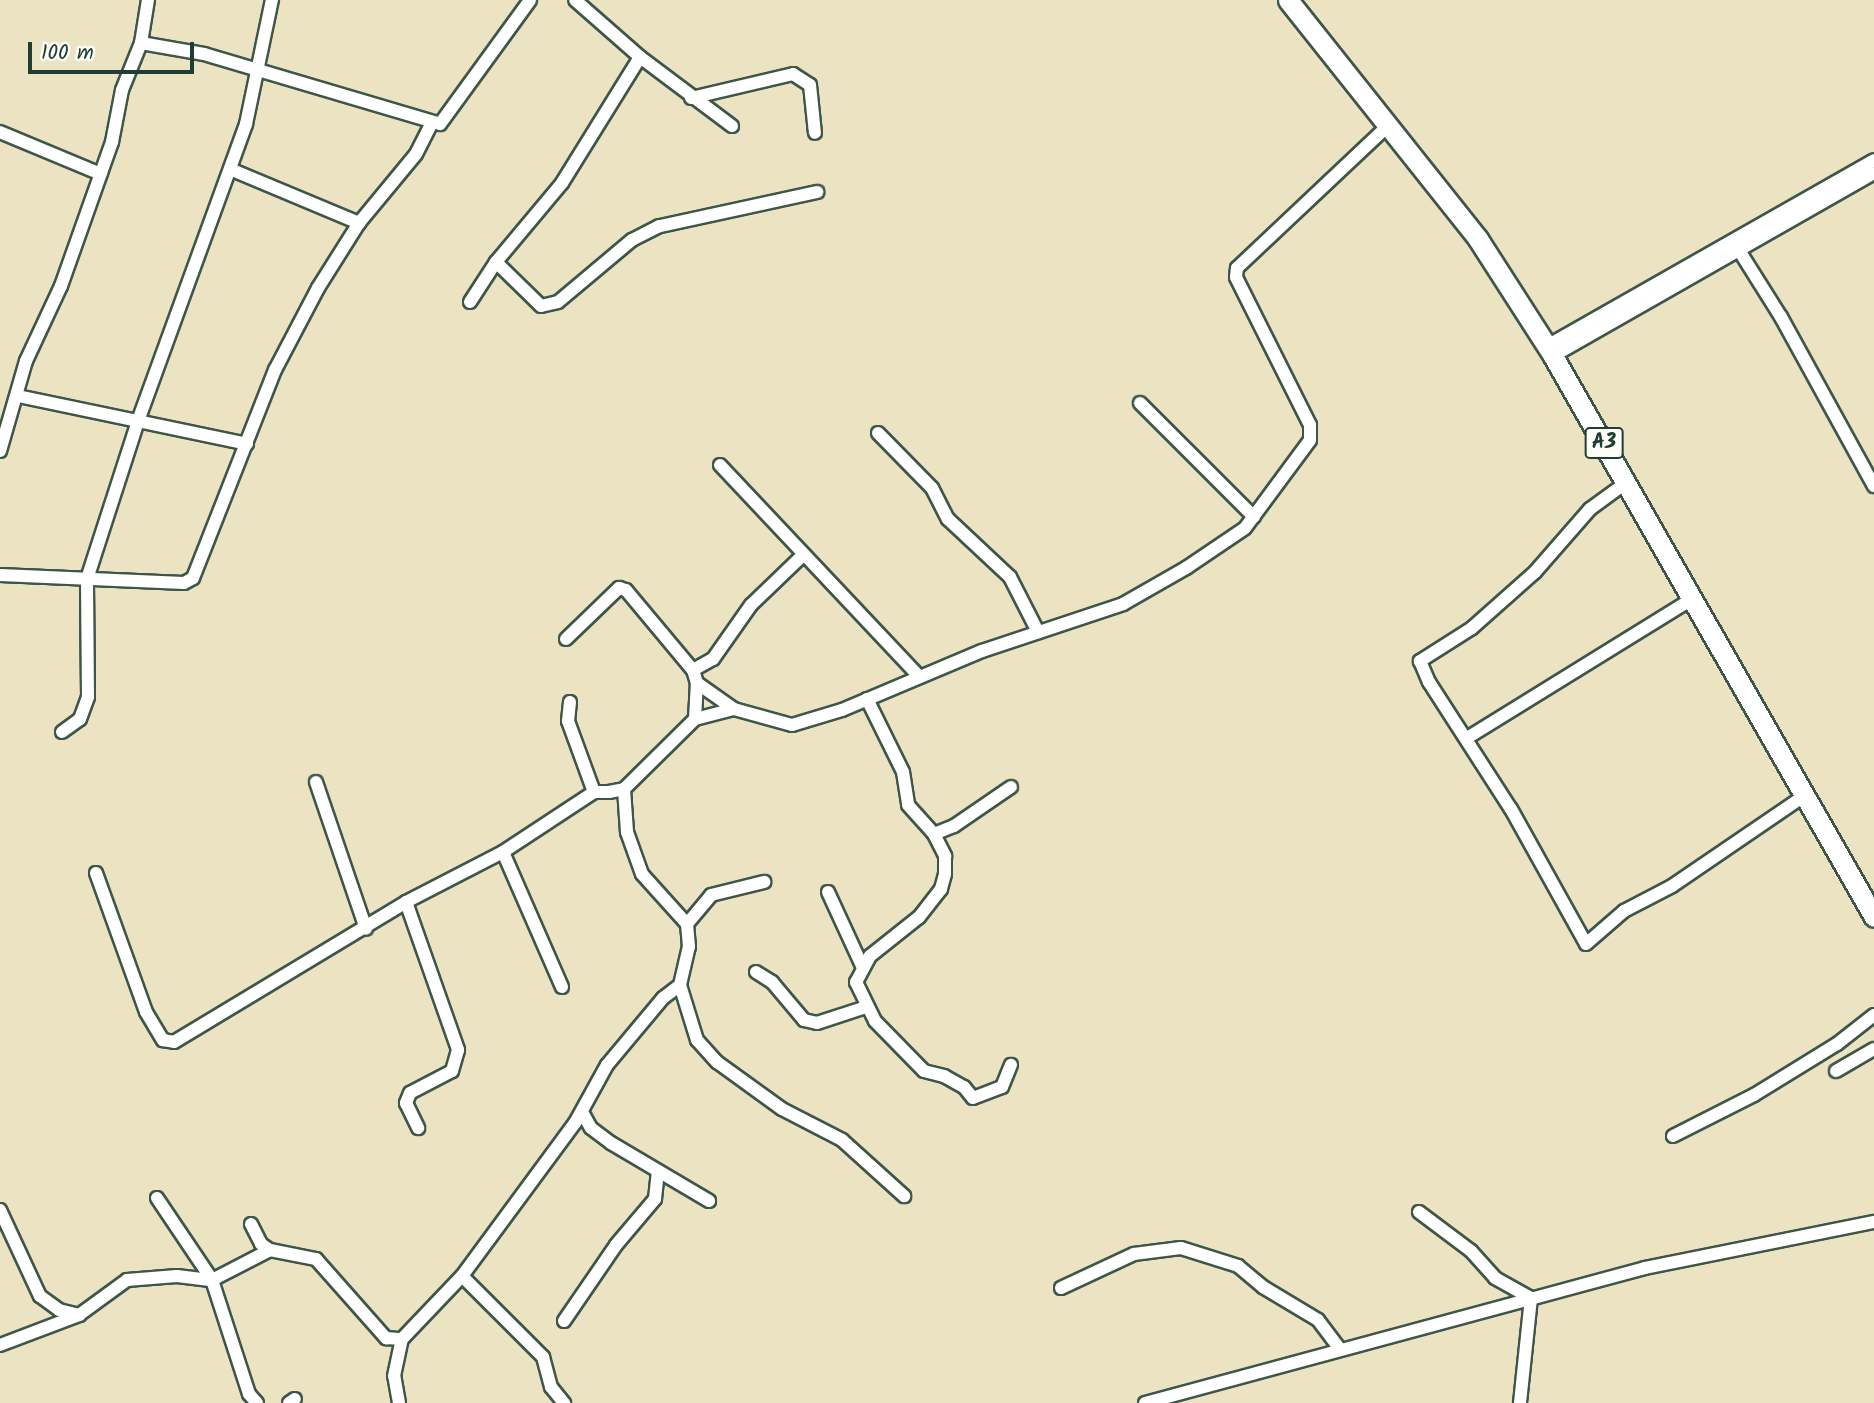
<!DOCTYPE html>
<html>
<head>
<meta charset="utf-8">
<style>
	body { margin:0 }
	#map { position:relative; width:1874px; height:1403px; overflow:hidden; background:#ece3c3; font-family:Kalam,sans-serif }
	div>[style] { position:absolute }
	.roads { filter:drop-shadow(2px 0 #3e5649) drop-shadow(-2px 0 #3e5649) drop-shadow(0 2px #3e5649) drop-shadow(0 -2px #3e5649) }
	.minor>* { height:12px; margin:-6px; padding:0 6px; transform-origin:6px; border-radius:6px; background:#fff }
	.trunk>* { height:19px; margin:-9.5px; padding:0 9.5px; transform-origin:9.5px; border-radius:9.5px; background:#fff }
	span { translate:-50% -50%; white-space:nowrap; text-align:center; line-height:1.15; -webkit-text-stroke:5px #fdfcf7; paint-order:stroke }
	.shield-label span { padding:2px 5px; background:#fdfcf7; border:2px solid; border-radius:5px; -webkit-text-stroke-width:0 }
	.shield-label { font-size:21px; color:#1f3d34; font-weight:700 }
	.scale { position:absolute; left:28px; top:42px; width:166px; height:32px; box-sizing:border-box; border:4px solid #1f3d34; border-top:0; padding-left:9px; font-size:21px; line-height:24px; white-space:nowrap; color:#1f3d34; -webkit-text-stroke:5px #fdfcf7; paint-order:stroke }
</style>
</head>
<body>
<div id="map">
	<div class="roads">
		<div class="minor">
			<i style="left:141px;top:43px;width:64px;rotate:9.9deg"></i>
			<i style="left:204px;top:54px;width:246px;rotate:16.5deg"></i>
			<i style="left:440px;top:124px;width:153px;rotate:-54deg"></i>
			<i style="left:640px;top:57px;width:115px;rotate:36.9deg"></i>
			<i style="left:691px;top:98px;width:105px;rotate:-13.2deg"></i>
			<i style="left:793px;top:74px;width:20px;rotate:33deg"></i>
			<i style="left:810px;top:85px;width:48px;rotate:84.1deg"></i>
			<i style="left:0;top:132px;width:109px;rotate:22.6deg"></i>
			<i style="left:230px;top:169px;width:140px;rotate:22.7deg"></i>
			<i style="left:1735px;top:244px;width:86px;rotate:57.8deg"></i>
			<i style="left:1781px;top:317px;width:193px;rotate:61.2deg"></i>
			<i style="left:496px;top:262px;width:63px;rotate:44.4deg"></i>
			<i style="left:541px;top:306px;width:17px;rotate:-13deg"></i>
			<i style="left:558px;top:302px;width:97px;rotate:-40deg"></i>
			<i style="left:632px;top:240px;width:31px;rotate:-27deg"></i>
			<i style="left:660px;top:226px;width:161px;rotate:-12.2deg"></i>
			<i style="left:470px;top:302px;width:48px;rotate:-57deg"></i>
			<i style="left:496px;top:262px;width:103px;rotate:-50.1deg"></i>
			<i style="left:562px;top:183px;width:148px;rotate:-58.2deg"></i>
			<i style="left:640px;top:57px;width:86px;rotate:-138.8deg"></i>
			<i style="left:1547px;top:346px;width:376px;rotate:-29.6deg"></i>
			<i style="left:1553px;top:356px;width:369px;rotate:-29.7deg"></i>
			<i style="left:18px;top:396px;width:234px;rotate:11.8deg"></i>
			<i style="left:1140px;top:403px;width:161px;rotate:45deg"></i>
			<i style="left:878px;top:433px;width:77px;rotate:45.5deg"></i>
			<i style="left:932px;top:488px;width:35px;rotate:63deg"></i>
			<i style="left:948px;top:519px;width:85px;rotate:43.1deg"></i>
			<i style="left:1010px;top:577px;width:62px;rotate:63deg"></i>
			<i style="left:0;top:451px;width:94px;rotate:-73.9deg"></i>
			<i style="left:26px;top:361px;width:83px;rotate:-65deg"></i>
			<i style="left:61px;top:286px;width:153px;rotate:-70.5deg"></i>
			<i style="left:112px;top:142px;width:53px;rotate:-79.1deg"></i>
			<i style="left:122px;top:90px;width:51px;rotate:-68deg"></i>
			<i style="left:141px;top:43px;width:44px;rotate:-80.8deg"></i>
			<i style="left:720px;top:465px;width:291px;rotate:46.7deg"></i>
			<i style="left:1627px;top:482px;width:46px;rotate:143.9deg"></i>
			<i style="left:1590px;top:509px;width:84px;rotate:131.1deg"></i>
			<i style="left:1535px;top:572px;width:84px;rotate:138.4deg"></i>
			<i style="left:1472px;top:628px;width:62px;rotate:147.6deg"></i>
			<i style="left:1420px;top:661px;width:23px;rotate:67deg"></i>
			<i style="left:1429px;top:682px;width:151px;rotate:57.2deg"></i>
			<i style="left:1511px;top:809px;width:154px;rotate:60.9deg"></i>
			<i style="left:1586px;top:944px;width:50px;rotate:-41deg"></i>
			<i style="left:1624px;top:911px;width:54px;rotate:-27.5deg"></i>
			<i style="left:1672px;top:886px;width:163px;rotate:-34.3deg"></i>
			<i style="left:0;top:575px;width:184px;rotate:2.5deg"></i>
			<i style="left:184px;top:583px;width:10px;rotate:-29deg"></i>
			<i style="left:193px;top:578px;width:224px;rotate:-68.5deg"></i>
			<i style="left:275px;top:370px;width:93px;rotate:-62.3deg"></i>
			<i style="left:318px;top:288px;width:77px;rotate:-57.8deg"></i>
			<i style="left:359px;top:223px;width:89px;rotate:-50.4deg"></i>
			<i style="left:416px;top:154px;width:35px;rotate:-63deg"></i>
			<i style="left:566px;top:639px;width:74px;rotate:-43.9deg"></i>
			<i style="left:619px;top:588px;width:7px;rotate:16deg"></i>
			<i style="left:626px;top:590px;width:104px;rotate:50.1deg"></i>
			<i style="left:693px;top:670px;width:14px;rotate:73deg"></i>
			<i style="left:697px;top:683px;width:45px;rotate:35.1deg"></i>
			<i style="left:734px;top:709px;width:60px;rotate:15.4deg"></i>
			<i style="left:792px;top:725px;width:52px;rotate:-16.7deg"></i>
			<i style="left:842px;top:710px;width:152px;rotate:-22.9deg"></i>
			<i style="left:982px;top:651px;width:149px;rotate:-18.4deg"></i>
			<i style="left:1123px;top:604px;width:73px;rotate:-29.7deg"></i>
			<i style="left:1186px;top:568px;width:71px;rotate:-34.1deg"></i>
			<i style="left:1245px;top:528px;width:109px;rotate:-53.5deg"></i>
			<i style="left:1310px;top:440px;width:15px;rotate:-90deg"></i>
			<i style="left:1310px;top:425px;width:165px;rotate:-116.6deg"></i>
			<i style="left:1236px;top:277px;width:9px;rotate:-84deg"></i>
			<i style="left:1237px;top:268px;width:209px;rotate:-43.3deg"></i>
			<i style="left:693px;top:670px;width:23px;rotate:-29deg"></i>
			<i style="left:713px;top:659px;width:66px;rotate:-54.9deg"></i>
			<i style="left:751px;top:605px;width:72px;rotate:-43.9deg"></i>
			<i style="left:867px;top:699px;width:81px;rotate:63.7deg"></i>
			<i style="left:903px;top:772px;width:33px;rotate:81deg"></i>
			<i style="left:908px;top:805px;width:39px;rotate:48deg"></i>
			<i style="left:934px;top:834px;width:25px;rotate:63deg"></i>
			<i style="left:945px;top:856px;width:18px;rotate:90deg"></i>
			<i style="left:945px;top:874px;width:16px;rotate:105deg"></i>
			<i style="left:941px;top:889px;width:36px;rotate:128deg"></i>
			<i style="left:919px;top:917px;width:63px;rotate:141.5deg"></i>
			<i style="left:870px;top:956px;width:30px;rotate:118deg"></i>
			<i style="left:856px;top:982px;width:43px;rotate:64deg"></i>
			<i style="left:875px;top:1021px;width:70px;rotate:45.6deg"></i>
			<i style="left:924px;top:1071px;width:21px;rotate:14deg"></i>
			<i style="left:944px;top:1076px;width:23px;rotate:29deg"></i>
			<i style="left:964px;top:1087px;width:14px;rotate:51deg"></i>
			<i style="left:973px;top:1098px;width:31px;rotate:-21deg"></i>
			<i style="left:1002px;top:1087px;width:24px;rotate:-68deg"></i>
			<i style="left:570px;top:702px;width:19px;rotate:96deg"></i>
			<i style="left:568px;top:721px;width:76px;rotate:69.9deg"></i>
			<i style="left:594px;top:792px;width:15px"></i>
			<i style="left:609px;top:792px;width:15px;rotate:-11deg"></i>
			<i style="left:624px;top:789px;width:100px;rotate:-44.6deg"></i>
			<i style="left:695px;top:719px;width:36px;rotate:-87deg"></i>
			<i style="left:695px;top:719px;width:40px;rotate:-14.4deg"></i>
			<i style="left:62px;top:732px;width:22px;rotate:-36deg"></i>
			<i style="left:80px;top:719px;width:23px;rotate:-70deg"></i>
			<i style="left:88px;top:697px;width:118px;rotate:-90.5deg"></i>
			<i style="left:87px;top:579px;width:166px;rotate:-72.1deg"></i>
			<i style="left:138px;top:421px;width:316px;rotate:-70deg"></i>
			<i style="left:246px;top:124px;width:127px;rotate:-78.2deg"></i>
			<i style="left:1467px;top:738px;width:267px;rotate:-31.7deg"></i>
			<i style="left:316px;top:782px;width:155px;rotate:71.2deg"></i>
			<i style="left:934px;top:834px;width:22px;rotate:-22deg"></i>
			<i style="left:954px;top:826px;width:69px;rotate:-34.4deg"></i>
			<i style="left:96px;top:873px;width:148px;rotate:70.2deg"></i>
			<i style="left:146px;top:1012px;width:33px;rotate:59deg"></i>
			<i style="left:163px;top:1040px;width:11px;rotate:10deg"></i>
			<i style="left:174px;top:1042px;width:271px;rotate:-31.1deg"></i>
			<i style="left:406px;top:902px;width:109px;rotate:-27.3deg"></i>
			<i style="left:828px;top:892px;width:81px;rotate:65.3deg"></i>
			<i style="left:406px;top:902px;width:157px;rotate:70.6deg"></i>
			<i style="left:458px;top:1050px;width:22px;rotate:106deg"></i>
			<i style="left:452px;top:1071px;width:47px;rotate:152.4deg"></i>
			<i style="left:410px;top:1093px;width:11px;rotate:112deg"></i>
			<i style="left:406px;top:1103px;width:28px;rotate:64deg"></i>
			<i style="left:687px;top:924px;width:38px;rotate:-50deg"></i>
			<i style="left:711px;top:895px;width:55px;rotate:-13.8deg"></i>
			<i style="left:756px;top:972px;width:19px;rotate:32deg"></i>
			<i style="left:772px;top:982px;width:50px;rotate:49.9deg"></i>
			<i style="left:804px;top:1020px;width:13px;rotate:13deg"></i>
			<i style="left:817px;top:1023px;width:52px;rotate:-18.1deg"></i>
			<i style="left:680px;top:985px;width:58px;rotate:72.8deg"></i>
			<i style="left:697px;top:1040px;width:30px;rotate:48deg"></i>
			<i style="left:717px;top:1062px;width:80px;rotate:35.9deg"></i>
			<i style="left:782px;top:1109px;width:68px;rotate:27.3deg"></i>
			<i style="left:842px;top:1140px;width:84px;rotate:42.1deg"></i>
			<i style="left:562px;top:987px;width:147px;rotate:-113.6deg"></i>
			<i style="left:503px;top:852px;width:109px;rotate:-33.4deg"></i>
			<i style="left:1836px;top:1071px;width:44px;rotate:-30.1deg"></i>
			<i style="left:582px;top:1112px;width:18px;rotate:61deg"></i>
			<i style="left:591px;top:1128px;width:25px;rotate:37deg"></i>
			<i style="left:611px;top:1143px;width:114px;rotate:30.6deg"></i>
			<i style="left:1673px;top:1136px;width:91px;rotate:-26.8deg"></i>
			<i style="left:1754px;top:1095px;width:97px;rotate:-31.6deg"></i>
			<i style="left:1837px;top:1044px;width:47px;rotate:-38.1deg"></i>
			<i style="left:157px;top:1198px;width:99px;rotate:56.1deg"></i>
			<i style="left:212px;top:1280px;width:120px;rotate:72deg"></i>
			<i style="left:249px;top:1394px;width:12px;rotate:48deg"></i>
			<i style="left:0;top:1210px;width:95px;rotate:65.1deg"></i>
			<i style="left:40px;top:1296px;width:24px;rotate:36deg"></i>
			<i style="left:59px;top:1310px;width:21px;rotate:14deg"></i>
			<i style="left:1419px;top:1212px;width:65px;rotate:36.9deg"></i>
			<i style="left:1471px;top:1251px;width:36px;rotate:48deg"></i>
			<i style="left:1495px;top:1278px;width:41px;rotate:29.1deg"></i>
			<i style="left:1531px;top:1298px;width:106px;rotate:96deg"></i>
			<i style="left:251px;top:1224px;width:22px;rotate:63deg"></i>
			<i style="left:261px;top:1244px;width:11px;rotate:34deg"></i>
			<i style="left:462px;top:1276px;width:115px;rotate:45deg"></i>
			<i style="left:543px;top:1357px;width:31px;rotate:75deg"></i>
			<i style="left:551px;top:1387px;width:21px;rotate:51deg"></i>
			<i style="left:1061px;top:1288px;width:81px;rotate:-25deg"></i>
			<i style="left:1134px;top:1254px;width:47px;rotate:-7.3deg"></i>
			<i style="left:1181px;top:1248px;width:60px;rotate:17.5deg"></i>
			<i style="left:1238px;top:1266px;width:33px;rotate:40deg"></i>
			<i style="left:1263px;top:1287px;width:64px;rotate:31deg"></i>
			<i style="left:1318px;top:1320px;width:36px;rotate:53deg"></i>
			<i style="left:564px;top:1321px;width:92px;rotate:-55.6deg"></i>
			<i style="left:616px;top:1245px;width:60px;rotate:-49.7deg"></i>
			<i style="left:655px;top:1199px;width:27px;rotate:-84deg"></i>
			<i style="left:0;top:1345px;width:85px;rotate:-20.8deg"></i>
			<i style="left:79px;top:1315px;width:59px;rotate:-36.1deg"></i>
			<i style="left:127px;top:1280px;width:50px;rotate:-4.6deg"></i>
			<i style="left:177px;top:1276px;width:35px;rotate:7deg"></i>
			<i style="left:212px;top:1280px;width:65px;rotate:-27.3deg"></i>
			<i style="left:270px;top:1250px;width:47px;rotate:11.1deg"></i>
			<i style="left:316px;top:1259px;width:106px;rotate:48.5deg"></i>
			<i style="left:386px;top:1338px;width:16px;rotate:4deg"></i>
			<i style="left:402px;top:1339px;width:87px;rotate:-46.4deg"></i>
			<i style="left:462px;top:1276px;width:190px;rotate:-53.6deg"></i>
			<i style="left:575px;top:1123px;width:66px;rotate:-61.1deg"></i>
			<i style="left:607px;top:1065px;width:87px;rotate:-50.1deg"></i>
			<i style="left:663px;top:998px;width:21px;rotate:-37deg"></i>
			<i style="left:680px;top:985px;width:39px;rotate:-77deg"></i>
			<i style="left:689px;top:947px;width:23px;rotate:-95deg"></i>
			<i style="left:687px;top:924px;width:67px;rotate:-132deg"></i>
			<i style="left:642px;top:874px;width:45px;rotate:-109.7deg"></i>
			<i style="left:627px;top:832px;width:43px;rotate:-94deg"></i>
			<i style="left:289px;top:1403px;width:7px;rotate:-34deg"></i>
			<i style="left:399px;top:1403px;width:27px;rotate:-100deg"></i>
			<i style="left:394px;top:1376px;width:38px;rotate:-78deg"></i>
			<i style="left:1145px;top:1403px;width:518px;rotate:-15.11deg"></i>
			<i style="left:1645px;top:1268px;width:234px;rotate:-11.4deg"></i>
		</div>
		<div class="trunk">
			<i style="left:1288px;top:0;width:305px;rotate:51.5deg"></i>
			<i style="left:1478px;top:239px;width:139px;rotate:57.3deg"></i>
			<i style="left:1553px;top:356px;width:646px;rotate:60.22deg"></i>
		</div>
	</div>
	<div class="shield-label">
		<span style="left:1604px;top:443px">A3</span>
	</div>
	<div class="scale">100 m</div>
</div>
</body>
</html>
